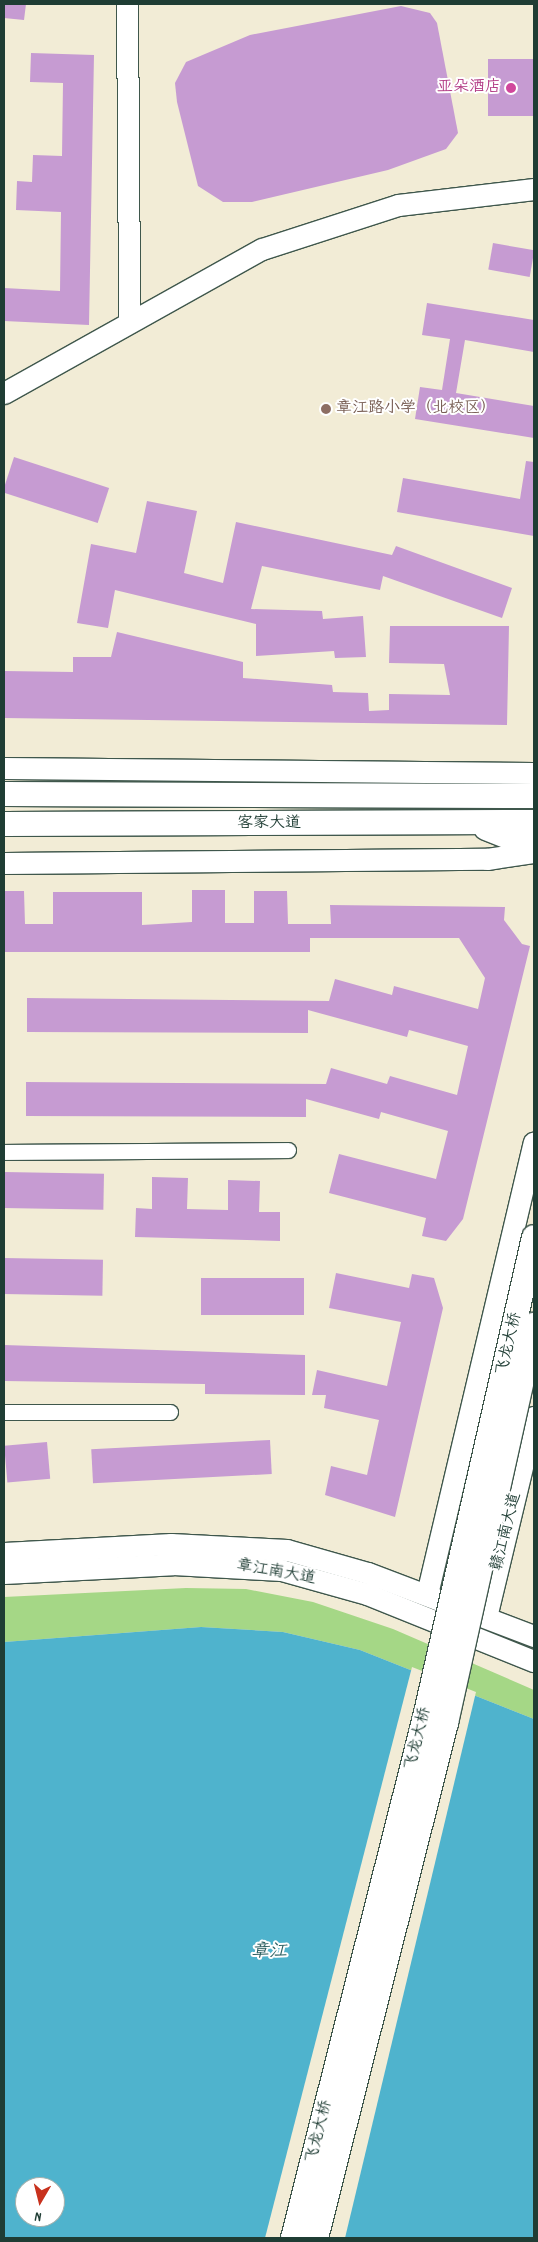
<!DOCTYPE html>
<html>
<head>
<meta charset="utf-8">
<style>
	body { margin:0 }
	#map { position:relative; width:538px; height:2242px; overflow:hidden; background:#f2ecd6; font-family:Dekko,"LXGW WenKai TC",sans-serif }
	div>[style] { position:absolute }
	.green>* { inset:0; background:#a5d786 }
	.water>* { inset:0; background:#4fb3cd }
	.pier>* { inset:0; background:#f2ecd6 }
	.building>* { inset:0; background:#c69bd2; transform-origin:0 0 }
	.roads { filter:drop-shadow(1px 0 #3f574c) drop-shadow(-1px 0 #3f574c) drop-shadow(0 1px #3f574c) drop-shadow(0 -1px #3f574c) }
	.street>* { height:15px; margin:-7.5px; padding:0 7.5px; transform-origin:7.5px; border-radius:7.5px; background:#fff }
	.secondary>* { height:21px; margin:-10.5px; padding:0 10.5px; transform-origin:10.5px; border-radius:10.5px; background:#fff }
	.primary>* { height:24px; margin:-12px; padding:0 12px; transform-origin:12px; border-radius:12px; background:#fff }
	.bridges { filter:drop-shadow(1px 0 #3f574c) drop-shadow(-1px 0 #3f574c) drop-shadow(0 1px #3f574c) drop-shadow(0 -1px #3f574c) }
	.primary-bridge>* { height:24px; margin:-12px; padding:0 12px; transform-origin:12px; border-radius:12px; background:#fff }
	.dots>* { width:14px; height:14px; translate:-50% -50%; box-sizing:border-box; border:2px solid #fff; border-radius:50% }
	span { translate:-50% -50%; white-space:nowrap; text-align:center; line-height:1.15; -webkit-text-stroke:4px #fff; paint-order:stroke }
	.hotel-label { font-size:16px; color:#b23c85 }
	.right { translate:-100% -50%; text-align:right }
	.education-label { font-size:16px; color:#785e54 }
	.left { translate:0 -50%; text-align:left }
	.street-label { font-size:16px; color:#1f3d34 }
	.water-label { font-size:18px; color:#2d6062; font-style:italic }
	.frame { position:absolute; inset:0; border:5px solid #1f3d34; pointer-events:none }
	.north { position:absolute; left:15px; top:2177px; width:50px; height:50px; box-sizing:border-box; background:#fff; border:1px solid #a5b1ae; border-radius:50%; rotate:188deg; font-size:14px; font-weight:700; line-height:20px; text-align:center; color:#1f3d34 }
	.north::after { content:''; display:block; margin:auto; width:18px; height:22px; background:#c8321e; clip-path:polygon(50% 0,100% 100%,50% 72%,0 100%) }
</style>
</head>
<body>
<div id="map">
	<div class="green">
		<i style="clip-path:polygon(186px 1588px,246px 1589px,313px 1602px,393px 1629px,534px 1690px,534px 1719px,360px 1650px,283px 1632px,201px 1627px,4px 1642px,4px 1597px)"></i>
	</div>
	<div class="water">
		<i style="clip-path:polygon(evenodd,201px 1627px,283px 1632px,360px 1650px,534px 1719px,534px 2238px,4px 2238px,4px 1642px,201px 1627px,25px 2187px,55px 2187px,55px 2217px,25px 2217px,25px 2187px)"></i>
	</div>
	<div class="pier">
		<i style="clip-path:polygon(412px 1667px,476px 1692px,345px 2238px,265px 2238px)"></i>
	</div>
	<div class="building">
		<i style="clip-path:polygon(4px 4px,26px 4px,24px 20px,4px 18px)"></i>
		<i style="clip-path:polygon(401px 6px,430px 13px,437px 23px,458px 133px,446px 149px,388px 170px,252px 202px,223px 202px,198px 186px,177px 102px,175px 83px,186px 62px,250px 35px)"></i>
		<i style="clip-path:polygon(31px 53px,94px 55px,89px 325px,4px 321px,4px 288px,60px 291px,61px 212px,16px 210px,17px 181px,32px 182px,33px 155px,62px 156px,63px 83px,30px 82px)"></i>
		<i style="left:534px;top:59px;width:57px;height:46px;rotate:90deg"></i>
		<i style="left:493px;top:243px;width:42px;height:27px;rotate:10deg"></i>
		<i style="clip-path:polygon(427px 303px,534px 320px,534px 352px,465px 340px,456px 393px,534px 406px,534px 438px,415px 419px,420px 387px,442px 390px,450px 339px,422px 335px)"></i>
		<i style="left:14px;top:457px;width:100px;height:37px;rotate:18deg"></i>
		<i style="clip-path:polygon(526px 461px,534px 462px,534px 536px,397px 512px,403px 478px,520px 499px)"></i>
		<i style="clip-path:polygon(147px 501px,197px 511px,184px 573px,223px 583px,236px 522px,392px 555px,396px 546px,512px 588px,502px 618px,383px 576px,380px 590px,262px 566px,251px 609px,322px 611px,323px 619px,363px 616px,366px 657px,335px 658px,334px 651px,256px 656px,256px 624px,115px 590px,108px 628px,77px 623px,91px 544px,136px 553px)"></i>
		<i style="clip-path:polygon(390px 626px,509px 626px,507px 725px,4px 718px,4px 671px,73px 672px,73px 657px,111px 657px,117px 632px,243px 662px,243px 678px,332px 685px,333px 692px,368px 693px,369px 711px,389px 710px,389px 694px,450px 695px,444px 664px,389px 663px)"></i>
		<i style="clip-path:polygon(192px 890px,225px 890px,225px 923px,254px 923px,254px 891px,287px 891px,288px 924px,331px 924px,330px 905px,505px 907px,504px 920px,522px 944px,530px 946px,463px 1219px,446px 1241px,422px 1236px,426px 1218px,329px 1193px,339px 1154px,436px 1179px,448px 1131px,381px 1112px,379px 1119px,306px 1099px,306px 1117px,26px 1116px,26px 1082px,326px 1084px,331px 1068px,387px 1084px,390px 1076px,457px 1095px,468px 1046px,409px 1030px,407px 1037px,308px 1010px,308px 1033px,27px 1032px,27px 998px,329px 1001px,335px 979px,392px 995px,394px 986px,478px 1009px,485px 978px,459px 938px,310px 938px,310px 952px,4px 952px,4px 891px,24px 891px,25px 924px,53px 924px,53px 892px,142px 892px,142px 925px,192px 922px)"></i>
		<i style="left:4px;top:1172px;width:100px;height:36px;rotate:1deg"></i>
		<i style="clip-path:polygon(152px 1177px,188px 1178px,187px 1209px,228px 1210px,228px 1180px,260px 1181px,259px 1212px,280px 1212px,280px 1241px,135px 1237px,136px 1208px,152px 1209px)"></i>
		<i style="left:4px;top:1258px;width:99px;height:36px;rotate:1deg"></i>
		<i style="clip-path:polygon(336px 1273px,409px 1288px,412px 1274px,434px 1278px,443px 1308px,395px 1517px,325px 1495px,331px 1466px,367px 1475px,379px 1420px,324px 1408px,326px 1395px,312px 1395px,317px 1370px,387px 1386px,401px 1322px,329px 1308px)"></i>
		<i style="left:201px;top:1278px;width:103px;height:37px"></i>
		<i style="clip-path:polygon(4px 1345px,305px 1355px,305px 1395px,205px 1394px,205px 1384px,4px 1381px)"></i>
		<i style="left:270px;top:1440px;width:34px;height:179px;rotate:87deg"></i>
		<i style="left:47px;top:1442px;width:37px;height:43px;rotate:85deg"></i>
	</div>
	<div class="roads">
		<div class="street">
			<i style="left:4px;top:1152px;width:284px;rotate:-0.4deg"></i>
			<i style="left:4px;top:1412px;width:166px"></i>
		</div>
		<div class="secondary">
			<i style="left:127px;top:4px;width:316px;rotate:89.6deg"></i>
			<i style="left:4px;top:393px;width:295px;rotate:-29.2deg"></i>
			<i style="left:262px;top:249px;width:143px;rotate:-17.9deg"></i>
			<i style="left:398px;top:205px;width:137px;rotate:-6.7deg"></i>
			<i style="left:4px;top:768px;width:530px;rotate:0.54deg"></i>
			<i style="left:4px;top:863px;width:483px;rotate:-0.5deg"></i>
			<i style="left:487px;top:859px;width:48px;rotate:-8.5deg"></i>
			<i style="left:4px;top:1553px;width:167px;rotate:-3.1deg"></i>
			<i style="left:171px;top:1544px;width:116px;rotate:3deg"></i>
			<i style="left:287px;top:1550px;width:84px;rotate:15.9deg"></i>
			<i style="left:368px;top:1573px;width:178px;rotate:20.8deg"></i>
			<i style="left:4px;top:1573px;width:169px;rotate:-3deg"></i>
			<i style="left:173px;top:1564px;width:108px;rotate:3.2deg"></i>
			<i style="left:281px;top:1570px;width:89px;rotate:15.6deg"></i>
			<i style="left:367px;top:1594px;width:180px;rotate:21.9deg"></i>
			<i style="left:427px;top:1594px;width:464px;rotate:-76.7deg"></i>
			<i style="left:486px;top:1617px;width:206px;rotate:-76.5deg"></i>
		</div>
		<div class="primary">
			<i style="left:4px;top:794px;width:530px;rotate:0.22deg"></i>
			<i style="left:4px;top:824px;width:530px;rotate:-0.22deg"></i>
			<i style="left:486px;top:828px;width:52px;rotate:21.6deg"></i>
		</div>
	</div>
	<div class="bridges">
		<div class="primary-bridge">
			<i style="left:293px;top:2238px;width:537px;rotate:-75.78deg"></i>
			<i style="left:425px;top:1717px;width:492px;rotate:-77.2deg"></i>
			<i style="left:316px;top:2238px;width:531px;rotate:-75.83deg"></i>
			<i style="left:446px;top:1723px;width:408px;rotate:-77.5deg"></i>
		</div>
	</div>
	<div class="dots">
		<i style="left:511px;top:88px;background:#d1479c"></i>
		<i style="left:326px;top:409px;background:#8d6e63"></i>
	</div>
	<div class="hotel-label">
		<span class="right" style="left:501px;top:88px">亚朵酒店</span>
	</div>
	<div class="education-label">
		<span class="left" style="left:336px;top:409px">章江路小学（北校区）</span>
	</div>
	<div class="street-label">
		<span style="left:269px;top:824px">客家大道</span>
		<span style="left:510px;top:1344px;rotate:-77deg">飞龙大桥</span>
		<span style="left:507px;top:1532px;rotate:-76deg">赣江南大道</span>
		<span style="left:276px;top:1573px;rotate:10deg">章江南大道</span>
		<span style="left:419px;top:1739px;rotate:-76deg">飞龙大桥</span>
		<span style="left:320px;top:2132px;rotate:-76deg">飞龙大桥</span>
	</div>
	<div class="water-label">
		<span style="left:269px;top:1953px">章江</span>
	</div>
	<div class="frame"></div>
	<div class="north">N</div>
</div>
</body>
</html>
